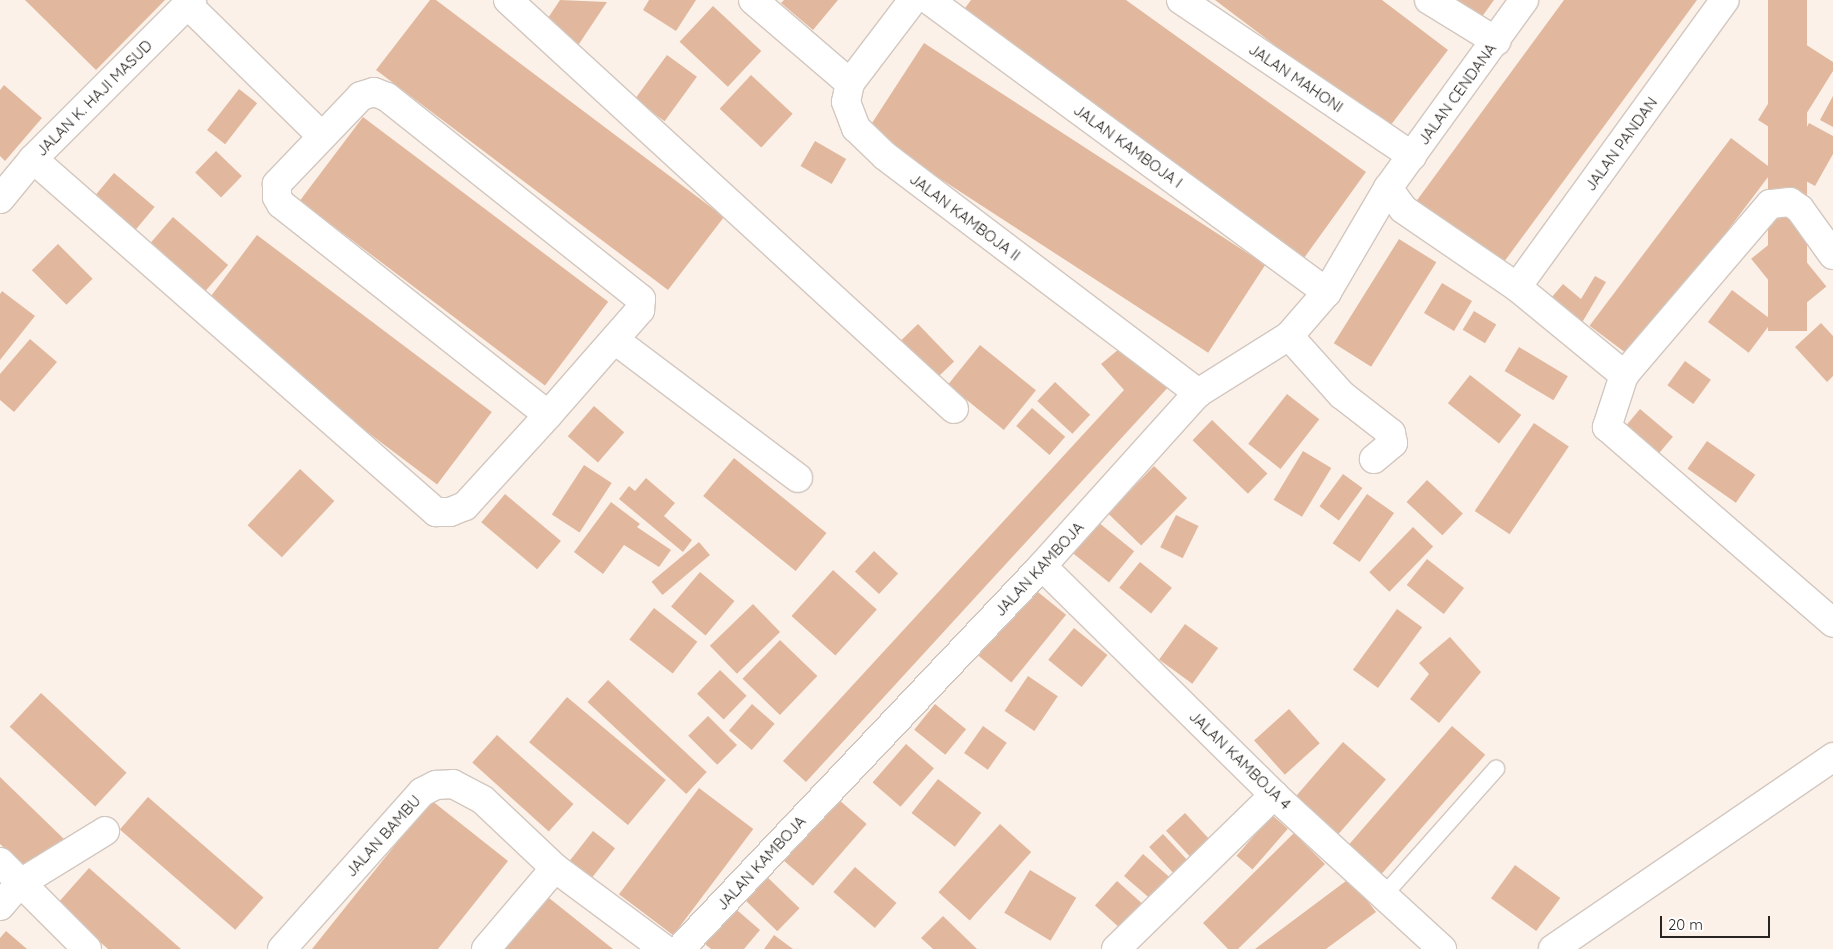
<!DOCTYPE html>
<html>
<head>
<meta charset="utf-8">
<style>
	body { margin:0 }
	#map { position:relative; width:1833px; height:949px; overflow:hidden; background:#fcf1e9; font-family:Quicksand,sans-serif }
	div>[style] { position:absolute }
	.building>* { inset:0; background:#e1b89d; transform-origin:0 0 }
	.roads { filter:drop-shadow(1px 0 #d2c7bf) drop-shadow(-1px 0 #d2c7bf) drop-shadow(0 1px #d2c7bf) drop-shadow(0 -1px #d2c7bf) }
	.service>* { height:16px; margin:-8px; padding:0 8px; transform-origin:8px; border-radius:8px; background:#fff }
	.minor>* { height:28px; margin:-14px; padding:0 14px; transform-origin:14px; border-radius:14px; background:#fff }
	span { translate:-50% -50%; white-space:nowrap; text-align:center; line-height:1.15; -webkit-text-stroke:4.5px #fff; paint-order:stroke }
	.street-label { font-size:15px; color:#282421 }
	.scale { position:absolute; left:1660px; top:916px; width:110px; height:22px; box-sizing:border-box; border:2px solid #282421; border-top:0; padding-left:6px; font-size:15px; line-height:18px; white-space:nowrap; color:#282421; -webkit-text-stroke:4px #fff; paint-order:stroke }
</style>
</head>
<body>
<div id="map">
	<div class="building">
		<i style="clip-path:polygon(25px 0,165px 0,96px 70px)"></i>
		<i style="clip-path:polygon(430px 0,436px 0,724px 217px,668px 290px,376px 70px)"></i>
		<i style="clip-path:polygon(560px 0,607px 2px,577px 47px,544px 24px)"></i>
		<i style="clip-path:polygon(649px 0,696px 0,676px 31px,643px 10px)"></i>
		<i style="clip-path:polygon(784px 0,838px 0,813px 30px,781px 3px)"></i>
		<i style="clip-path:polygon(971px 0,1126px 0,1366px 172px,1299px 265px,957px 19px)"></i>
		<i style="clip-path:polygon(1215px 0,1382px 0,1448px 50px,1387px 130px)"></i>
		<i style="clip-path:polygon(1440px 0,1494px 0,1476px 25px)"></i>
		<i style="clip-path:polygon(1564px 0,1697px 0,1501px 266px,1415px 203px)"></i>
		<i style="left:1768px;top:0;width:39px;height:331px"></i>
		<i style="left:713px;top:6px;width:66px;height:49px;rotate:43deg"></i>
		<i style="left:924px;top:43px;width:407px;height:105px;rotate:33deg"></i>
		<i style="clip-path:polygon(1805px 44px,1833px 62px,1833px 71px,1790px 140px,1758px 120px)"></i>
		<i style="left:667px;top:55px;width:37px;height:55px;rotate:36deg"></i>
		<i style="left:751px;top:75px;width:57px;height:46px;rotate:43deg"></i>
		<i style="clip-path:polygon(4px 85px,42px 118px,5px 161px,0 156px,0 90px)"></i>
		<i style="left:239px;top:89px;width:23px;height:52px;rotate:38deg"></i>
		<i style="clip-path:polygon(1833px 96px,1833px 127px,1820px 120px)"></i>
		<i style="left:363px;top:117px;width:307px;height:105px;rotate:37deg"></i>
		<i style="clip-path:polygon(1809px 123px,1833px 136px,1833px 154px,1815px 186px,1784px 169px)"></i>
		<i style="left:1731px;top:138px;width:53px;height:235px;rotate:37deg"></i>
		<i style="left:815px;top:141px;width:36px;height:29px;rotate:30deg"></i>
		<i style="left:216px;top:151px;width:36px;height:30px;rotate:44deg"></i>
		<i style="left:114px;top:173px;width:53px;height:40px;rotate:40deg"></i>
		<i style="left:173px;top:217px;width:73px;height:46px;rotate:41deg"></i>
		<i style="left:1783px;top:233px;width:69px;height:41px;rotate:51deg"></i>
		<i style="left:257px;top:235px;width:294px;height:91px;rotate:37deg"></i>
		<i style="left:1399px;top:239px;width:44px;height:123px;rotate:32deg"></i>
		<i style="left:58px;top:244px;width:49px;height:37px;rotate:45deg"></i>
		<i style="clip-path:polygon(1595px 276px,1606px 282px,1580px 326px,1545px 305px,1563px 284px,1581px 299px)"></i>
		<i style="left:1442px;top:283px;width:35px;height:35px;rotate:31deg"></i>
		<i style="left:1732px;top:290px;width:51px;height:40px;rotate:37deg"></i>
		<i style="clip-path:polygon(2px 291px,35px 316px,0 360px,0 294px)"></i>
		<i style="left:1474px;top:311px;width:26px;height:22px;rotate:31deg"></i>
		<i style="clip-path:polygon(1821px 323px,1833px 336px,1833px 376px,1827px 382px,1795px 347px)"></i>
		<i style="left:918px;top:324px;width:52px;height:33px;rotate:46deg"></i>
		<i style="clip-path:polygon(30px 339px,57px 362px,14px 412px,0 400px,0 374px)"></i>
		<i style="clip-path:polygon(1125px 344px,1171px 384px,806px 782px,783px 761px,1124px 390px,1101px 364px)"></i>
		<i style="left:980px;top:345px;width:72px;height:51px;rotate:39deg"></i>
		<i style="left:1519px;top:347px;width:57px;height:28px;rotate:31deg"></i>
		<i style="left:1685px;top:361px;width:32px;height:30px;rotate:36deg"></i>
		<i style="left:1470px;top:375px;width:65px;height:36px;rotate:38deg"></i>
		<i style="left:1055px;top:382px;width:48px;height:26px;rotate:43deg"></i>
		<i style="left:1287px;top:394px;width:41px;height:63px;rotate:38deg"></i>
		<i style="left:594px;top:406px;width:40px;height:40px;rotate:41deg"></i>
		<i style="left:1032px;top:408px;width:44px;height:24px;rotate:41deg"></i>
		<i style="left:1640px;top:409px;width:43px;height:25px;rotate:40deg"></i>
		<i style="left:1212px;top:420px;width:77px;height:28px;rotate:44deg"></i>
		<i style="left:1534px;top:423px;width:42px;height:106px;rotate:34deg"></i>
		<i style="left:1707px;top:441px;width:59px;height:34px;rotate:35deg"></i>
		<i style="left:1303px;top:451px;width:33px;height:57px;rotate:31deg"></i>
		<i style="left:734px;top:458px;width:119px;height:49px;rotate:39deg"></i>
		<i style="left:584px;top:465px;width:33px;height:59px;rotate:33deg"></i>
		<i style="left:1154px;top:466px;width:46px;height:66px;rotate:44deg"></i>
		<i style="left:300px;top:469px;width:47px;height:77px;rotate:43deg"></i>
		<i style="left:1343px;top:474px;width:24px;height:40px;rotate:36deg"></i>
		<i style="clip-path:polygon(646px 478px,675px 503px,664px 516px,692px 540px,683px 552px,619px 499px,629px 486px,635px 491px)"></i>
		<i style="left:1427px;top:480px;width:49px;height:30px;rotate:43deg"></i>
		<i style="left:505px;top:494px;width:73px;height:37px;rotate:40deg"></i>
		<i style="left:1367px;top:494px;width:33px;height:60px;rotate:35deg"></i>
		<i style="clip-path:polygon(611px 502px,640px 524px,637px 527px,671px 550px,659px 567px,624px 545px,603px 574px,574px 552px)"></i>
		<i style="left:1176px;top:515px;width:25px;height:36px;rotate:26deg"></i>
		<i style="left:1093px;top:518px;width:53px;height:40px;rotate:39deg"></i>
		<i style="left:1413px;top:527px;width:28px;height:63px;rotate:44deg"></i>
		<i style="left:699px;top:542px;width:17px;height:62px;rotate:50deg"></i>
		<i style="left:874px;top:551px;width:33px;height:28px;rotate:43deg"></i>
		<i style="left:1427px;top:559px;width:47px;height:33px;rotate:38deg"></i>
		<i style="left:1140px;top:562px;width:41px;height:33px;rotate:39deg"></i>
		<i style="left:833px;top:570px;width:59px;height:62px;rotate:42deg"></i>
		<i style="left:700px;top:572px;width:45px;height:45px;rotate:40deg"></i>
		<i style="left:1028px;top:584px;width:49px;height:87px;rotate:39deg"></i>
		<i style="left:753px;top:604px;width:39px;height:60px;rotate:46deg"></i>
		<i style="left:654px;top:608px;width:55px;height:40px;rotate:38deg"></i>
		<i style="left:1397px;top:609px;width:31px;height:75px;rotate:36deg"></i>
		<i style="left:1185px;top:624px;width:41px;height:44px;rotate:36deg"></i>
		<i style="left:1074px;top:628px;width:43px;height:41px;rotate:39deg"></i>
		<i style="clip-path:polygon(1450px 637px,1481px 672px,1439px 723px,1410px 699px,1429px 674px,1419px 663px)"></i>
		<i style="left:780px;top:640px;width:52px;height:54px;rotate:44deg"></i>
		<i style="left:720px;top:670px;width:37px;height:33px;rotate:44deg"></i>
		<i style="left:1028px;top:676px;width:36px;height:42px;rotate:34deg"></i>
		<i style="left:608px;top:680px;width:135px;height:30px;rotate:43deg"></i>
		<i style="left:41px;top:693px;width:117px;height:46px;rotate:43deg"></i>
		<i style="left:567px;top:697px;width:129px;height:59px;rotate:40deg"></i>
		<i style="left:752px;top:704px;width:30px;height:35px;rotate:41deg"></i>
		<i style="left:935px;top:704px;width:40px;height:33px;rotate:39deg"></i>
		<i style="left:1289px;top:709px;width:46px;height:47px;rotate:48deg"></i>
		<i style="left:708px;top:716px;width:41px;height:28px;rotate:45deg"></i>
		<i style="left:983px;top:726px;width:29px;height:33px;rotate:35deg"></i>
		<i style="left:1452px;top:726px;width:44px;height:160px;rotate:41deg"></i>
		<i style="left:497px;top:735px;width:103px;height:37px;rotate:42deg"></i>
		<i style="left:1343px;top:742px;width:57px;height:83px;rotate:41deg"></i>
		<i style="left:906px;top:744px;width:37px;height:51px;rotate:41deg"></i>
		<i style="clip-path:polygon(0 777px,66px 841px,32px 875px,0 844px)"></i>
		<i style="left:938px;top:779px;width:55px;height:43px;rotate:38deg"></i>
		<i style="left:699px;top:788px;width:68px;height:133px;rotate:37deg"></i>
		<i style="left:148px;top:797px;width:153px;height:43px;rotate:41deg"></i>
		<i style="left:838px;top:799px;width:38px;height:82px;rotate:41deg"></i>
		<i style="clip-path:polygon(431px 800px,508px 861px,438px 949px,312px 949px)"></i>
		<i style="left:1185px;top:813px;width:45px;height:26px;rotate:47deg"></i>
		<i style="left:1272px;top:815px;width:21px;height:54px;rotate:41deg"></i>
		<i style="left:1000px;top:824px;width:42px;height:92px;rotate:42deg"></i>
		<i style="left:593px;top:831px;width:28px;height:48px;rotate:38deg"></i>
		<i style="clip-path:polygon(1294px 833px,1325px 864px,1238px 949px,1228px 949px,1203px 923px)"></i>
		<i style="left:1163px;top:834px;width:44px;height:19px;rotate:47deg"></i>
		<i style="left:1143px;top:854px;width:43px;height:29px;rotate:41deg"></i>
		<i style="left:1515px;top:865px;width:56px;height:41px;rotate:36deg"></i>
		<i style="left:855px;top:867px;width:55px;height:33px;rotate:41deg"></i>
		<i style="clip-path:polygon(89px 868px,181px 949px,108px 949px,57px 904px)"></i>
		<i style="left:760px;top:870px;width:55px;height:32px;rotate:44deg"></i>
		<i style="left:1030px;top:870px;width:54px;height:50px;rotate:31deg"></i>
		<i style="clip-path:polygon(1350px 878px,1376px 912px,1326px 949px,1255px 949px)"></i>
		<i style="left:1117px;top:881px;width:45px;height:33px;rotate:42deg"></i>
		<i style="clip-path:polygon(539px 890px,613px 949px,492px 949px)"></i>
		<i style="clip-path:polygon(730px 904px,760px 930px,744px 949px,711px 949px,699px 939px)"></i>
		<i style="clip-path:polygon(943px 916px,977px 949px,933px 949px,921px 938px)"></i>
		<i style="clip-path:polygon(6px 931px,27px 949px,0 949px,0 938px)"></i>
		<i style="clip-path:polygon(774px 935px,793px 949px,764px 949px)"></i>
	</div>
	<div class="roads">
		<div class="service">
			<i style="left:1384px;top:895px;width:169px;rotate:-48.4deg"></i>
		</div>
		<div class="minor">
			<i style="left:508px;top:0;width:605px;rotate:42.52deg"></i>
			<i style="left:753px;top:0;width:128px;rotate:40.6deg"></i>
			<i style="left:913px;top:0;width:104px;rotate:127.2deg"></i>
			<i style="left:850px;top:83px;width:19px;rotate:102deg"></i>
			<i style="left:846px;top:102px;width:28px;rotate:69deg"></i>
			<i style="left:856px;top:128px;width:40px;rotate:44deg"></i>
			<i style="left:885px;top:156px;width:393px;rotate:37.1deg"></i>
			<i style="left:929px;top:0;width:494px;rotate:36.3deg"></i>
			<i style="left:1181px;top:0;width:279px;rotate:34deg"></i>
			<i style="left:1429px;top:0;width:79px;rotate:31.5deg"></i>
			<i style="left:187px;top:4px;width:187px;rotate:44.4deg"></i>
			<i style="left:33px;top:159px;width:536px;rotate:41.22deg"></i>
			<i style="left:436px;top:512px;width:14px"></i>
			<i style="left:450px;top:512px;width:16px;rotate:-22deg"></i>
			<i style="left:465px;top:506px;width:123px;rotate:-47.6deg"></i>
			<i style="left:548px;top:415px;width:140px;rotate:-48.8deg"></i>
			<i style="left:640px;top:310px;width:11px;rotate:-85deg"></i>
			<i style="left:641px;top:299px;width:325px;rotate:-141.5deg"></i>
			<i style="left:387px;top:97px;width:14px;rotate:-159deg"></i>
			<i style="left:374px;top:92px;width:14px;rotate:163deg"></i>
			<i style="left:361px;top:96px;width:122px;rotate:133.7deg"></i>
			<i style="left:277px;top:184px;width:13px;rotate:90deg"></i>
			<i style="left:277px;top:197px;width:8px;rotate:60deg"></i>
			<i style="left:281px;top:204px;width:340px;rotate:38.3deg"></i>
			<i style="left:1388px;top:188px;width:26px;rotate:54deg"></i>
			<i style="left:1403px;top:209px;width:138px;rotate:34.4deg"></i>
			<i style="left:1517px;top:287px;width:139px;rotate:39.4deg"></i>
			<i style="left:0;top:199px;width:52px;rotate:-50.5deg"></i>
			<i style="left:33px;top:159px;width:225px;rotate:-45deg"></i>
			<i style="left:1833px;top:255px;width:57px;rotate:-125.7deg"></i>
			<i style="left:1800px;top:209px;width:12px;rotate:-145deg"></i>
			<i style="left:1790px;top:202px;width:20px;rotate:174deg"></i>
			<i style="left:1770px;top:204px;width:225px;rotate:130.5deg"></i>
			<i style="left:1624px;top:375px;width:55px;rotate:108.1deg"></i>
			<i style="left:1607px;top:427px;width:299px;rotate:40.9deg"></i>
			<i style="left:1517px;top:287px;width:354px;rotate:-54.1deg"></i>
			<i style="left:1289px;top:336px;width:79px;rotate:48.1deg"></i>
			<i style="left:1342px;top:395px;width:62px;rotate:37.8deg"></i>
			<i style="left:1391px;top:433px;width:10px;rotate:79deg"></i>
			<i style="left:1393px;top:443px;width:25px;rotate:140deg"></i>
			<i style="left:615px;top:340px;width:229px;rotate:37deg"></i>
			<i style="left:1042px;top:566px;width:326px;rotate:44.6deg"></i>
			<i style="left:1274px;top:795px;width:228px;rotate:42.5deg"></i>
			<i style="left:0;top:862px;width:123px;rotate:45deg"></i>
			<i style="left:0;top:906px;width:29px;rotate:-49deg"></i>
			<i style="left:19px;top:884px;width:101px;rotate:-31.6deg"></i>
			<i style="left:282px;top:949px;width:210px;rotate:-48.3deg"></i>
			<i style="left:422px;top:792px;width:16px;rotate:-27deg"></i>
			<i style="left:436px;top:785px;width:17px;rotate:-3deg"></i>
			<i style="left:453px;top:784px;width:34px;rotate:28deg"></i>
			<i style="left:483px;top:800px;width:99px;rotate:43.4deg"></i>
			<i style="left:555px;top:868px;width:136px;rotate:36.6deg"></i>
			<i style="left:486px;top:949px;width:106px;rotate:-49.6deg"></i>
			<i style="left:680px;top:949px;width:527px;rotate:-46.61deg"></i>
			<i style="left:1042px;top:566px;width:233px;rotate:-48deg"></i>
			<i style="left:1198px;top:393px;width:107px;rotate:-32.1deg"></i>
			<i style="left:1289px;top:336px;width:58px;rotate:-49.2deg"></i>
			<i style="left:1327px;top:292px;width:121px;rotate:-59.6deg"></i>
			<i style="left:1388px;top:188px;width:232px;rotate:-54.1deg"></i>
			<i style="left:1116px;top:949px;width:221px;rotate:-44.3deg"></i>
			<i style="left:1553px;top:949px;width:340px;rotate:-34.4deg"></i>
		</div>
	</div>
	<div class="street-label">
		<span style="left:1296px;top:78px;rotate:34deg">JALAN MAHONI</span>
		<span style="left:1457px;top:94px;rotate:-54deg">JALAN CENDANA</span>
		<span style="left:94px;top:98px;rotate:-45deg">JALAN K. HAJI MASUD</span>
		<span style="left:1621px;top:144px;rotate:-54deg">JALAN PANDAN</span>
		<span style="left:1128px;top:146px;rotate:36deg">JALAN KAMBOJA I</span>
		<span style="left:965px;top:217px;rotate:37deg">JALAN KAMBOJA II</span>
		<span style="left:1039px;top:569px;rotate:-47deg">JALAN KAMBOJA</span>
		<span style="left:1240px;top:760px;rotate:44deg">JALAN KAMBOJA 4</span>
		<span style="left:383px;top:836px;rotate:-48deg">JALAN BAMBU</span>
		<span style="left:761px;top:863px;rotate:-47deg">JALAN KAMBOJA</span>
	</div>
	<div class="scale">20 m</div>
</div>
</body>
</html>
